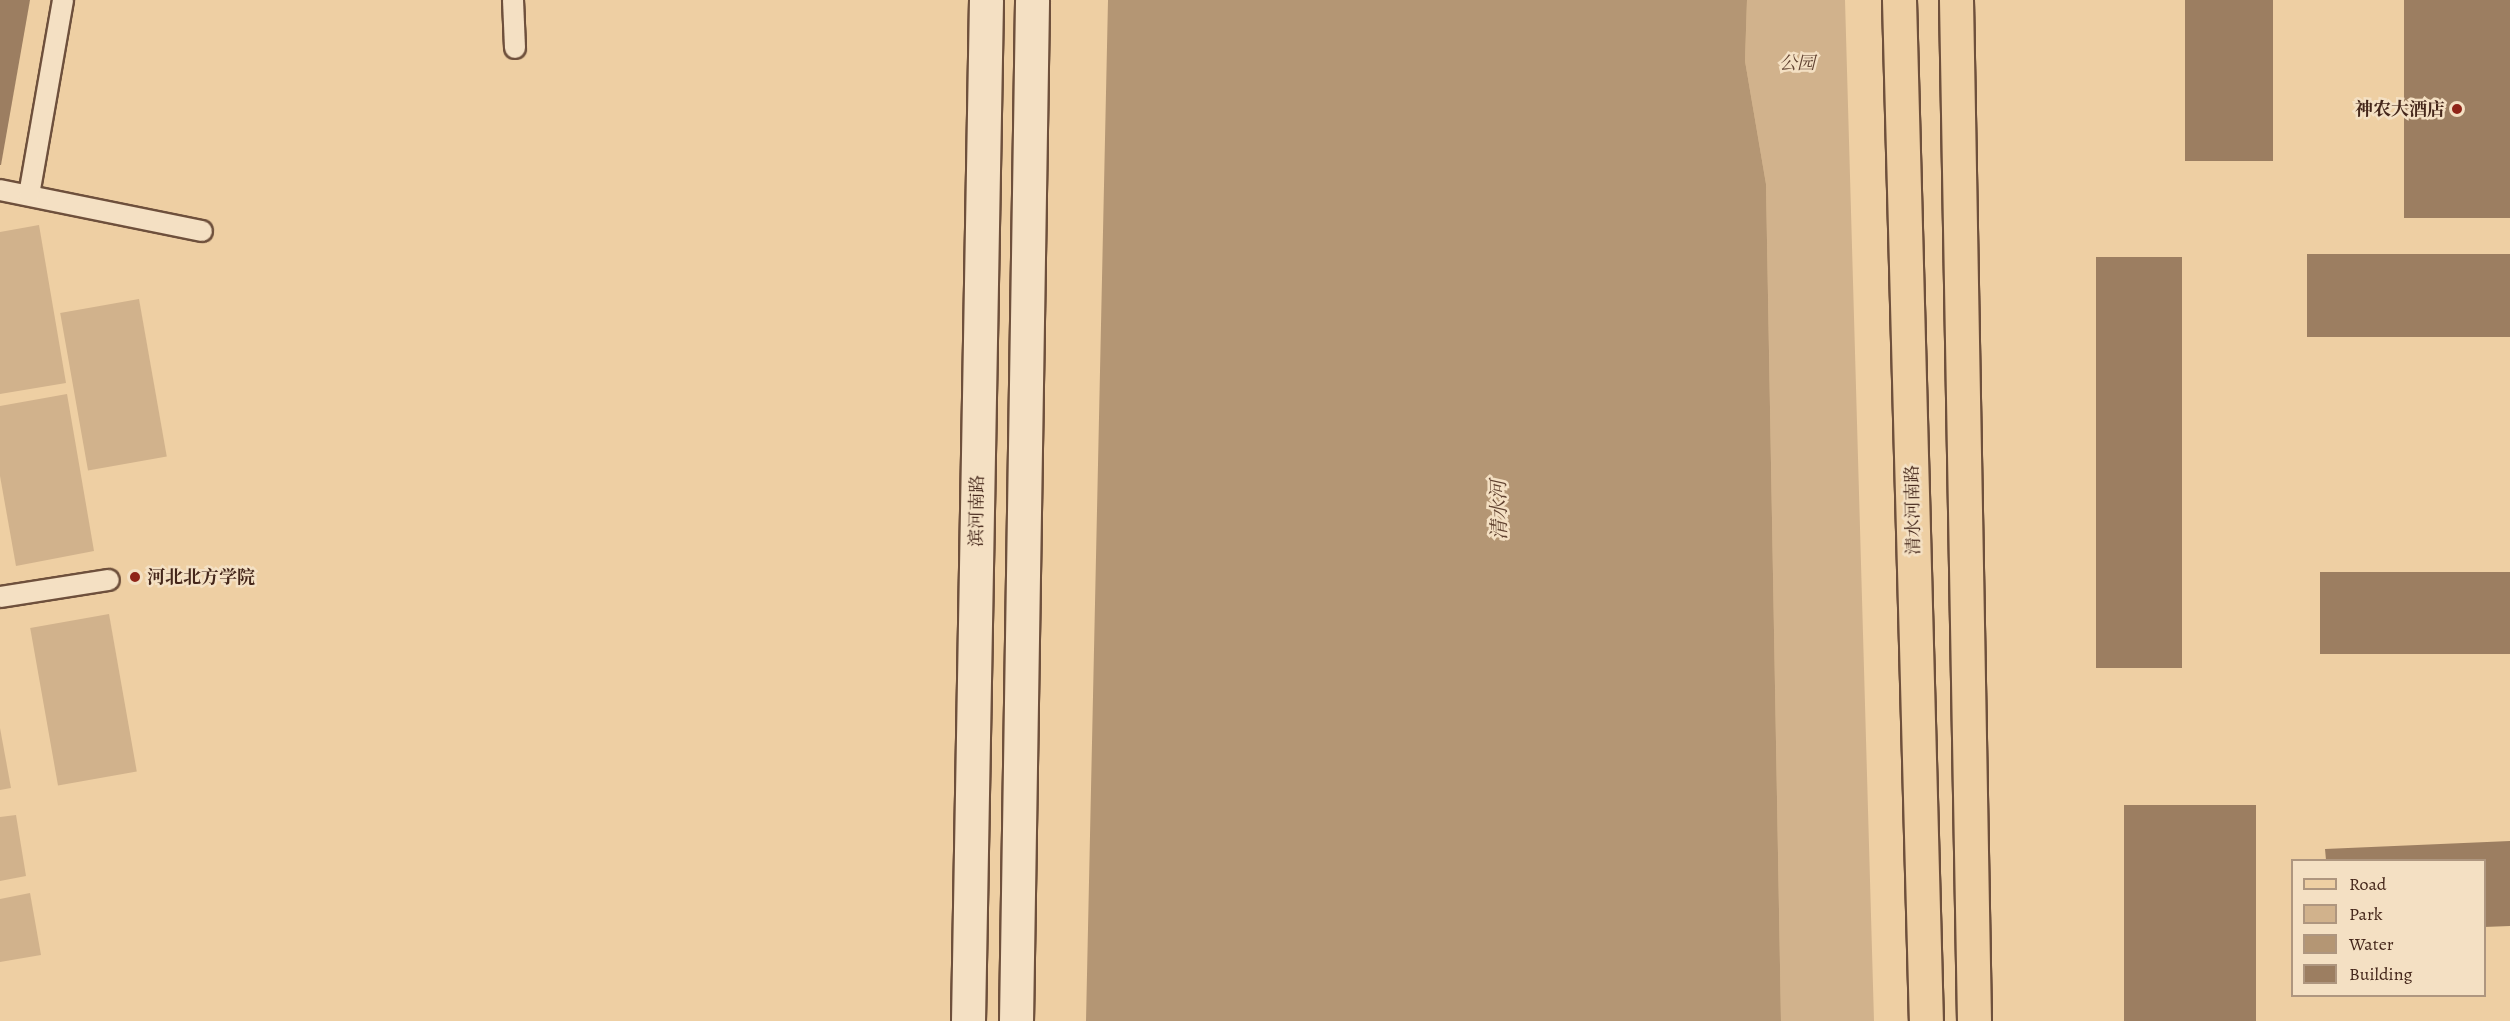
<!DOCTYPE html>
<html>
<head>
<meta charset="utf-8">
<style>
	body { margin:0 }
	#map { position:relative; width:2510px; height:1021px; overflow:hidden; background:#eecfa3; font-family:Alegreya,"Noto Serif SC",serif }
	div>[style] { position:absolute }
	.green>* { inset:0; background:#d1b28c; transform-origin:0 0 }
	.water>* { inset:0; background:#b49674 }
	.building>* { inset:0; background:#9c7e61; transform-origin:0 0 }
	.roads { filter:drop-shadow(2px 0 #6e503c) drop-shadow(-2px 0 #6e503c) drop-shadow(0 2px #6e503c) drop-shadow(0 -2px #6e503c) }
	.lane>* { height:20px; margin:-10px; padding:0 10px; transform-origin:10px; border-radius:10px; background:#f4e0c3 }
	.secondary>* { height:33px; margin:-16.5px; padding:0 16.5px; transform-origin:16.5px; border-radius:16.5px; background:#f4e0c3 }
	.primary>* { height:33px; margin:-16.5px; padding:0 16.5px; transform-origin:16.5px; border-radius:16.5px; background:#eecfa3 }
	.dots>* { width:16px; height:16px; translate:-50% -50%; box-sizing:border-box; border:3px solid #f4e0c3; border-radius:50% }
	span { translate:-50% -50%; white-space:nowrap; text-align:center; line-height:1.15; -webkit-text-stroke:5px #f4e0c3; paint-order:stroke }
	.park-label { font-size:18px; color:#604231; font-style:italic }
	.poi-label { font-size:18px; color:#44261a; font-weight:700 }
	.right { translate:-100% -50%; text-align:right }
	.left { translate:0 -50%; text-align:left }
	.street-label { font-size:18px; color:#44261a }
	.water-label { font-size:20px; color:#604230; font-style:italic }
	.legend { position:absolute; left:2291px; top:859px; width:195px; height:138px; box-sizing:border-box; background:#f4e0c3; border:2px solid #ae967f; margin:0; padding:8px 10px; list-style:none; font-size:18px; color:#44261a }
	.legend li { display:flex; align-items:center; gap:12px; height:30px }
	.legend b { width:30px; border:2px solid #ae967f }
</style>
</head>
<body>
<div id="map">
	<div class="green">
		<i style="clip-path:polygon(1747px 0,1845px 0,1874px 1021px,1781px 1021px,1766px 184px,1745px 61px)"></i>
		<i style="clip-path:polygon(39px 225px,66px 383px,0 394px,0 232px)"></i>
		<i style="left:139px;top:299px;width:160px;height:80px;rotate:80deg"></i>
		<i style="clip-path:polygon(67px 394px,94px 551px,16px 566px,0 476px,0 406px)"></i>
		<i style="left:109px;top:614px;width:160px;height:80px;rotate:80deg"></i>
		<i style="clip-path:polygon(0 728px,11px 788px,0 790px)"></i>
		<i style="clip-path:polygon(16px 815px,26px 876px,0 881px,0 817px)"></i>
		<i style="clip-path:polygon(30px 893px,41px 955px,0 962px,0 899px)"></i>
	</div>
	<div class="water">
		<i style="clip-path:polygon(1108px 0,1747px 0,1745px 61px,1766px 184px,1781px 1021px,1086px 1021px)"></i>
	</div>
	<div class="building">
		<i style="clip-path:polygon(0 0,30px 0,1px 165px,0 165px)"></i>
		<i style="left:2185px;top:0;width:88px;height:161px"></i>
		<i style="left:2404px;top:0;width:106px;height:218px"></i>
		<i style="left:2510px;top:254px;width:83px;height:203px;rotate:90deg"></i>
		<i style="left:2182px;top:257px;width:411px;height:86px;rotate:90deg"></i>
		<i style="left:2510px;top:572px;width:82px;height:190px;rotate:90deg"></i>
		<i style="left:2124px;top:805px;width:132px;height:216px"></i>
		<i style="clip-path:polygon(2510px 841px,2510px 926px,2484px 927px,2484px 860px,2326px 860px,2325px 849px)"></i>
	</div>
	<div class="roads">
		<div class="lane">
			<i style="left:513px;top:0;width:48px;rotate:87.6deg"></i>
			<i style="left:0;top:190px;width:206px;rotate:11.5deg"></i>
			<i style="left:29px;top:195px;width:198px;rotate:-80.1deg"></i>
			<i style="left:0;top:597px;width:110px;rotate:-8.9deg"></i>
		</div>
		<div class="secondary">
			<i style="left:968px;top:1021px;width:1021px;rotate:-88.99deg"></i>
			<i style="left:1016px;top:1021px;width:1021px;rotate:-89.1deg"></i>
		</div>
		<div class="primary">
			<i style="left:1899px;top:0;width:1021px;rotate:88.49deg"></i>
			<i style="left:1956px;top:0;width:1021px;rotate:88.99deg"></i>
		</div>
	</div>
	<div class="dots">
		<i style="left:2457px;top:109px;background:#8f2418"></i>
		<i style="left:135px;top:577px;background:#8f2418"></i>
	</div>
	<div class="park-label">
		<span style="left:1797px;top:63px">公园</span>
	</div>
	<div class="poi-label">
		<span class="right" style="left:2445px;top:109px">神农大酒店</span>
		<span class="left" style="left:147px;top:577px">河北北方学院</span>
	</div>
	<div class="street-label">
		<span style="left:1913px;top:510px;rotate:-91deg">清水河南路</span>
		<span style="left:977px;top:511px;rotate:-89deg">滨河南路</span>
	</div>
	<div class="water-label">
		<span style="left:1499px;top:510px;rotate:-91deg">清水河</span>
	</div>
	<ul class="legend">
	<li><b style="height:8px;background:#eecfa3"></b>Road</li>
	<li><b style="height:16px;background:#d1b28c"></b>Park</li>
	<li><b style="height:16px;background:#b49674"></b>Water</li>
	<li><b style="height:16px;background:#9c7e61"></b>Building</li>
	</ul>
</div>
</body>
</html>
